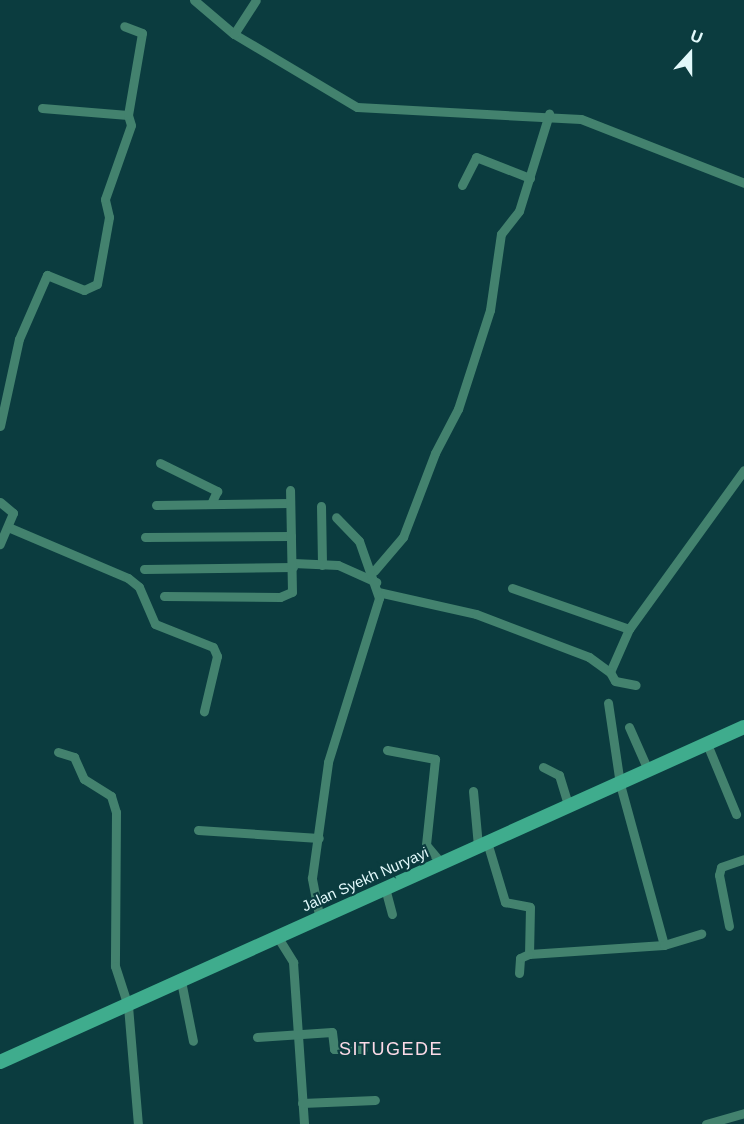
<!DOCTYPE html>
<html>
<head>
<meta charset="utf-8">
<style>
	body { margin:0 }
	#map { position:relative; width:744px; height:1124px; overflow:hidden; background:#0b3c3f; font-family:Helvetica,sans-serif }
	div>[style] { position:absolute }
	.street>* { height:9px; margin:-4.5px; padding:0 4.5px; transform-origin:4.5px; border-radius:4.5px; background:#43826e }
	.secondary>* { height:14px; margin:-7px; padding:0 7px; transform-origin:7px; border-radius:7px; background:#3fac8d }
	span { translate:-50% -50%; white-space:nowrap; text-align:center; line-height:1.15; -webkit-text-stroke:4.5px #0b3c3f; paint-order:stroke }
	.street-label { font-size:15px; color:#e2f9fb }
	.quarter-label { font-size:18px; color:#fbdae7; letter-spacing:1.5px }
	.north { position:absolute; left:660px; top:24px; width:60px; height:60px; -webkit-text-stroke:4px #0b3c3f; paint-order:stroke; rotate:21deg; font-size:16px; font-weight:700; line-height:24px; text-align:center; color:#e2f9fb }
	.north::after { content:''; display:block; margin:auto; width:21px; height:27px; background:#e2f9fb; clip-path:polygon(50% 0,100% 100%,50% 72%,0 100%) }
</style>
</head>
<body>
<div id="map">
	<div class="street">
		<i style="left:194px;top:0;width:52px;rotate:40.4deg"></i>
		<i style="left:234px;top:34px;width:143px;rotate:30.7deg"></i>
		<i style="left:357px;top:107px;width:224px;rotate:3.1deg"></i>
		<i style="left:581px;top:119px;width:175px;rotate:21.4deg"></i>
		<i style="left:234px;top:34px;width:40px;rotate:-57.1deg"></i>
		<i style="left:42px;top:108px;width:86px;rotate:4.7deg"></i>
		<i style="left:462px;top:185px;width:31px;rotate:-63deg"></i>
		<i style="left:476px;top:157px;width:58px;rotate:21.3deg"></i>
		<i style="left:0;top:426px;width:89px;rotate:-77.7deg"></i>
		<i style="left:19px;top:339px;width:70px;rotate:-66.4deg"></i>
		<i style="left:47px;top:275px;width:40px;rotate:22deg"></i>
		<i style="left:84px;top:290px;width:14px;rotate:-25deg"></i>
		<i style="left:97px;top:284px;width:68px;rotate:-79.8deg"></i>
		<i style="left:109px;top:217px;width:18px;rotate:-103deg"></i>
		<i style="left:105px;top:199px;width:78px;rotate:-70.6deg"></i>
		<i style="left:131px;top:125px;width:10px;rotate:-107deg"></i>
		<i style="left:128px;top:115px;width:83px;rotate:-80.3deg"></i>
		<i style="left:142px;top:33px;width:19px;rotate:-159deg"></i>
		<i style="left:160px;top:463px;width:64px;rotate:26.2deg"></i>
		<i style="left:217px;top:491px;width:14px;rotate:115deg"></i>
		<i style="left:0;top:502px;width:17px;rotate:40deg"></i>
		<i style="left:13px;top:513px;width:34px;rotate:113deg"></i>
		<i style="left:156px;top:505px;width:134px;rotate:-0.9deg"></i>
		<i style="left:321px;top:506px;width:59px;rotate:89deg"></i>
		<i style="left:8px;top:527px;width:130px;rotate:23deg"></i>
		<i style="left:128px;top:578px;width:14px;rotate:39deg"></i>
		<i style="left:139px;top:587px;width:40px;rotate:66.6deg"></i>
		<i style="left:155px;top:624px;width:62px;rotate:21.6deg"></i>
		<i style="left:213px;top:647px;width:10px;rotate:66deg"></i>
		<i style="left:217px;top:656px;width:57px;rotate:103.3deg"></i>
		<i style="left:145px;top:537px;width:146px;rotate:-0.4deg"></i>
		<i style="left:293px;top:563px;width:45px;rotate:2.5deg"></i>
		<i style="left:338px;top:565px;width:42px;rotate:24.1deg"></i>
		<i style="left:144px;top:569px;width:149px;rotate:-0.8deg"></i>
		<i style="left:374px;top:571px;width:45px;rotate:-49.5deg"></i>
		<i style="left:403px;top:537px;width:90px;rotate:-69.1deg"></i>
		<i style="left:435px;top:453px;width:50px;rotate:-62.4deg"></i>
		<i style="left:458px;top:409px;width:104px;rotate:-72.1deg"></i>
		<i style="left:490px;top:310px;width:77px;rotate:-81.8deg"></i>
		<i style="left:501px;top:234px;width:29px;rotate:-52deg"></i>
		<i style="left:519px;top:211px;width:102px;rotate:-72.8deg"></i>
		<i style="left:512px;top:588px;width:124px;rotate:19.3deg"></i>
		<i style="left:378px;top:592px;width:100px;rotate:12.7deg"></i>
		<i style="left:476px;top:614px;width:121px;rotate:20.8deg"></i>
		<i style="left:589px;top:657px;width:26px;rotate:36deg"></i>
		<i style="left:610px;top:672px;width:47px;rotate:-66.2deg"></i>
		<i style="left:629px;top:629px;width:196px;rotate:-54.1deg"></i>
		<i style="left:164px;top:596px;width:116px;rotate:0.5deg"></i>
		<i style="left:280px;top:597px;width:13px;rotate:-23deg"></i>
		<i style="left:292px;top:592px;width:102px;rotate:-91.1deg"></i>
		<i style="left:610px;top:672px;width:10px;rotate:61deg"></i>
		<i style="left:615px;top:681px;width:21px;rotate:11deg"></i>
		<i style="left:629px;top:727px;width:47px;rotate:66.2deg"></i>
		<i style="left:707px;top:744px;width:76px;rotate:67.5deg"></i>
		<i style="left:387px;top:750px;width:49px;rotate:10.6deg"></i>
		<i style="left:435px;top:759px;width:86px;rotate:96deg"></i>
		<i style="left:426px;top:845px;width:25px;rotate:50deg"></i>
		<i style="left:58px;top:752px;width:17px;rotate:17deg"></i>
		<i style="left:74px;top:757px;width:24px;rotate:66deg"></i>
		<i style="left:84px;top:779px;width:32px;rotate:32deg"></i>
		<i style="left:111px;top:796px;width:17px;rotate:73deg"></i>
		<i style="left:116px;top:812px;width:154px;rotate:90.4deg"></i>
		<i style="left:115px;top:966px;width:42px;rotate:72deg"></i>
		<i style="left:128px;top:1006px;width:118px;rotate:85.2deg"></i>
		<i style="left:543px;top:767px;width:18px;rotate:27deg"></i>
		<i style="left:559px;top:775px;width:31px;rotate:73deg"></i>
		<i style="left:473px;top:791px;width:55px;rotate:84.8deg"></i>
		<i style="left:198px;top:830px;width:121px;rotate:3.8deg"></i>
		<i style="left:487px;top:842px;width:63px;rotate:73.3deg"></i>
		<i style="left:505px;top:902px;width:25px;rotate:11deg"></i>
		<i style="left:530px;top:907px;width:47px;rotate:91.2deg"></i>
		<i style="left:529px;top:954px;width:135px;rotate:-3.8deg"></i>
		<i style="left:664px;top:945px;width:167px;rotate:-105.3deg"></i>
		<i style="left:620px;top:784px;width:82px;rotate:-98.4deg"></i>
		<i style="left:385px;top:888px;width:27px;rotate:75deg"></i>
		<i style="left:319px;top:915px;width:38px;rotate:-101deg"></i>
		<i style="left:312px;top:878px;width:117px;rotate:-82.1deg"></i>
		<i style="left:328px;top:762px;width:172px;rotate:-72.7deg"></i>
		<i style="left:379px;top:598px;width:60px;rotate:-109.3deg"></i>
		<i style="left:359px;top:541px;width:33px;rotate:-134deg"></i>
		<i style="left:729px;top:926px;width:52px;rotate:-101.1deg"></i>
		<i style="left:719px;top:875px;width:8px;rotate:-76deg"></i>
		<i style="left:721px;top:867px;width:24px;rotate:-19deg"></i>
		<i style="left:277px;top:936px;width:31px;rotate:58deg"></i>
		<i style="left:293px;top:962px;width:162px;rotate:86.1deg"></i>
		<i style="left:664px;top:945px;width:39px;rotate:-17deg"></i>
		<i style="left:519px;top:973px;width:15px;rotate:-86deg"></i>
		<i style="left:520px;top:958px;width:10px;rotate:-24deg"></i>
		<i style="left:181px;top:981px;width:61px;rotate:78.7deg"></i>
		<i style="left:257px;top:1037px;width:75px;rotate:-3.8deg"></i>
		<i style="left:332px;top:1032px;width:17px;rotate:83deg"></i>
		<i style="left:334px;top:1049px;width:29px"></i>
		<i style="left:302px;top:1103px;width:73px;rotate:-2.4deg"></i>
		<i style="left:706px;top:1124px;width:40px;rotate:-16deg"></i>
	</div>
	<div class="secondary">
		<i style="left:0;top:1062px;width:816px;rotate:-24.24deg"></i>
	</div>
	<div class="street-label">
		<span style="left:365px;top:879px;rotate:-24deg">Jalan Syekh Nuryayi</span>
	</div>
	<div class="quarter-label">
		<span style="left:391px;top:1049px">SITUGEDE</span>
	</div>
	<div class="north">U</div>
</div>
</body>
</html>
